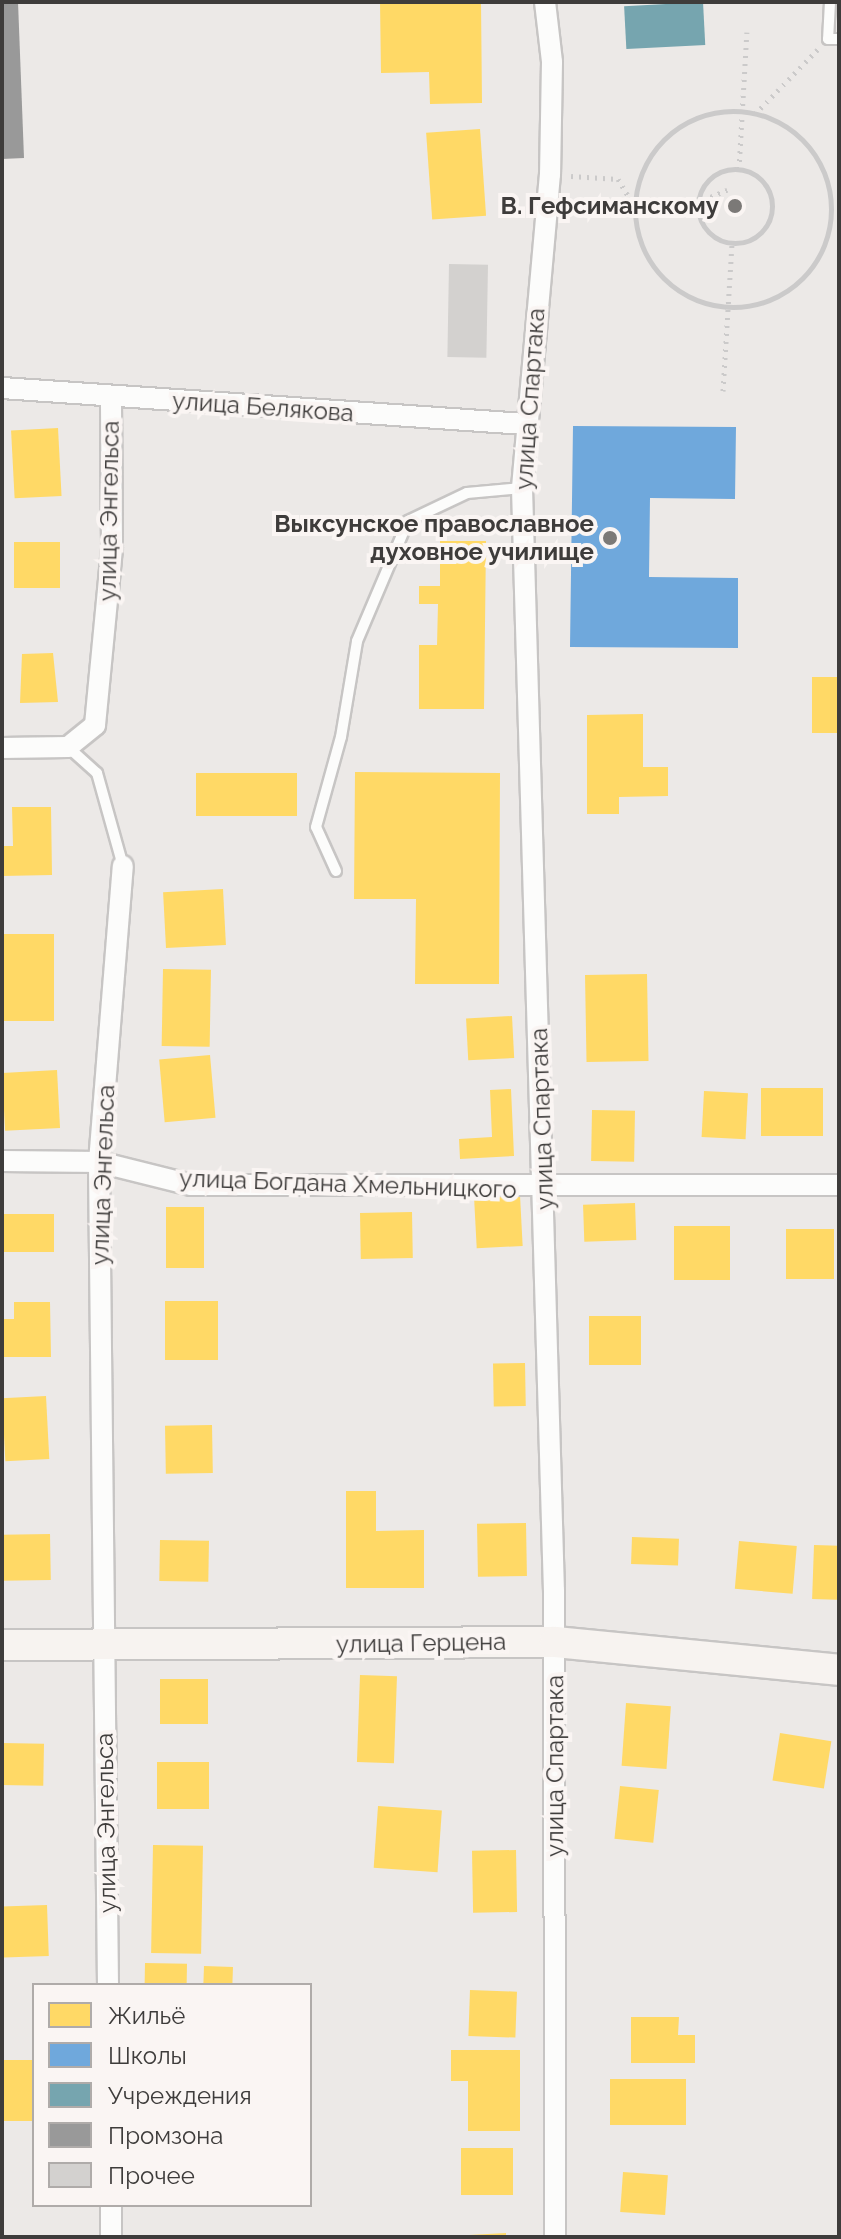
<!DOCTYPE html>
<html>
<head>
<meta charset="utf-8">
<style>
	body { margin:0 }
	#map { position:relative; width:841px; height:2239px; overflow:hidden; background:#ece9e7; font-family:Raleway,sans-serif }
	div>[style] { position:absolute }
	.homes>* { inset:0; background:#ffd966; transform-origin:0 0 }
	.schools>* { inset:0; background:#6fa8dc }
	.public>* { inset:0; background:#76a5af; transform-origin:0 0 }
	.industry>* { inset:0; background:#999 }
	.building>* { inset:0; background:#d3d1cf; transform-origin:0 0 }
	.path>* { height:5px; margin-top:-2.5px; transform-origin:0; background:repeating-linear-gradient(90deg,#cbcaca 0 2px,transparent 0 8px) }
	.path>.ring { margin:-2.5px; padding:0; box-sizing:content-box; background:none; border:5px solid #cbcaca; border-radius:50% }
	.roads { filter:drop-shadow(2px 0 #c7c5c4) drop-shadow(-2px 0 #c7c5c4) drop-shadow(0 2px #c7c5c4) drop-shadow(0 -2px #c7c5c4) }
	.lane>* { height:10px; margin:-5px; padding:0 5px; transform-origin:5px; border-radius:5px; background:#fcfcfb }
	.street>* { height:20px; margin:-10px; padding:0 10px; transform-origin:10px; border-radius:10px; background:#fcfcfb }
	.secondary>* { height:30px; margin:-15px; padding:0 15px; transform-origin:15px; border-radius:15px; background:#f7f3f0 }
	.dots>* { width:22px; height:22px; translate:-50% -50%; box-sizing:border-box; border:4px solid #faf5f3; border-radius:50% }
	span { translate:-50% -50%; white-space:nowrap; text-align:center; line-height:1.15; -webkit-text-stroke:8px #faf5f3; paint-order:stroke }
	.poi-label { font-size:24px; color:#3e3c3b; font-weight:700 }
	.right { translate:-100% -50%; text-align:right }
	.street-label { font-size:24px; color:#3e3c3b }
	.frame { position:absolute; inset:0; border:4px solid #3e3c3b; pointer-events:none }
	.legend { position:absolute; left:32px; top:1983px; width:280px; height:224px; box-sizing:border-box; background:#faf5f3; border:2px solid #afaba9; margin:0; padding:10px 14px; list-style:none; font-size:24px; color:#3e3c3b }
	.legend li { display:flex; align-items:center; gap:16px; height:40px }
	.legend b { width:40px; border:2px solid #afaba9 }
</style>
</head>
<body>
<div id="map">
	<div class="homes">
		<i style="clip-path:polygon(380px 2px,481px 2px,482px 103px,430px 104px,429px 72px,381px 73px)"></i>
		<i style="left:480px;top:129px;width:87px;height:54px;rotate:86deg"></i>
		<i style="left:58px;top:428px;width:68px;height:47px;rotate:87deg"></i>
		<i style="clip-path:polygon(440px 541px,486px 541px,484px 709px,419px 709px,419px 645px,437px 645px,438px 604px,419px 604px,419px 586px,440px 586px)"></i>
		<i style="left:14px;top:542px;width:46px;height:46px"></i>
		<i style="clip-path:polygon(53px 653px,58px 702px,20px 703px,22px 654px)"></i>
		<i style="left:839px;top:677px;width:56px;height:27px;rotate:90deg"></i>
		<i style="clip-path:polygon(643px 714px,643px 767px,668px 767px,668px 796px,619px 797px,619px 814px,587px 814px,587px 715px)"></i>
		<i style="clip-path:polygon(355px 772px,500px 773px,499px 984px,415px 984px,416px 899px,354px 899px)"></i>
		<i style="left:297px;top:773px;width:43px;height:101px;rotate:90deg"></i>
		<i style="clip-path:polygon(12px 807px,51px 807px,52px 875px,2px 876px,2px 846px,13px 846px)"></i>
		<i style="left:223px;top:889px;width:56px;height:60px;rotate:87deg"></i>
		<i style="left:2px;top:934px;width:52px;height:87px"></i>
		<i style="left:163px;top:969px;width:48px;height:77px;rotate:1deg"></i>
		<i style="left:647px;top:974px;width:87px;height:62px;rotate:89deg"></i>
		<i style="left:512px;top:1016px;width:42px;height:46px;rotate:87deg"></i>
		<i style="left:210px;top:1055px;width:63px;height:51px;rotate:85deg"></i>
		<i style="left:57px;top:1070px;width:58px;height:55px;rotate:87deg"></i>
		<i style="left:823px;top:1088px;width:48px;height:62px;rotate:90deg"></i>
		<i style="clip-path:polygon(511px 1089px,514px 1156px,460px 1159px,459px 1139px,492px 1137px,490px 1090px)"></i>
		<i style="left:704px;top:1091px;width:44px;height:46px;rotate:3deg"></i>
		<i style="left:592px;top:1110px;width:43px;height:51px;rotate:1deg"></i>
		<i style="left:520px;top:1195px;width:51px;height:46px;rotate:87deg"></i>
		<i style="left:635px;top:1203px;width:37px;height:52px;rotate:88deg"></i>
		<i style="left:204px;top:1207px;width:61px;height:38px;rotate:90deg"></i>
		<i style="left:412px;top:1212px;width:46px;height:52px;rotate:89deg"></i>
		<i style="left:54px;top:1214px;width:38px;height:51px;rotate:90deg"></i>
		<i style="left:674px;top:1226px;width:56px;height:54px"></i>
		<i style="left:786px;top:1229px;width:48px;height:50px"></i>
		<i style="left:165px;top:1301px;width:53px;height:59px"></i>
		<i style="clip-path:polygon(14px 1302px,50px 1302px,51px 1357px,2px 1357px,2px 1319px,14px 1319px)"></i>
		<i style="left:589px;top:1316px;width:52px;height:49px"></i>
		<i style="left:525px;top:1363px;width:43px;height:32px;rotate:89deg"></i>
		<i style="left:46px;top:1396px;width:63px;height:44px;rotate:87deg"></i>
		<i style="left:212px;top:1425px;width:48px;height:47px;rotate:89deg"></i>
		<i style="clip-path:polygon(346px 1491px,376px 1491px,376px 1531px,424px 1530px,424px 1588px,346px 1588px)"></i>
		<i style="left:526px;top:1523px;width:53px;height:49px;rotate:89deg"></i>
		<i style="left:50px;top:1534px;width:46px;height:48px;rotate:89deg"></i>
		<i style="left:632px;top:1537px;width:47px;height:27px;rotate:2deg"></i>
		<i style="left:160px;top:1540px;width:49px;height:41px;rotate:1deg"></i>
		<i style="left:739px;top:1541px;width:58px;height:48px;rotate:5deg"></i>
		<i style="left:814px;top:1545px;width:25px;height:54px;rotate:2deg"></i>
		<i style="left:360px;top:1675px;width:37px;height:87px;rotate:2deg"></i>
		<i style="left:160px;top:1679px;width:48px;height:45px"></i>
		<i style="left:626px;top:1703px;width:45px;height:63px;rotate:4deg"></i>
		<i style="left:780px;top:1733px;width:52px;height:48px;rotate:9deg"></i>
		<i style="left:2px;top:1743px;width:42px;height:42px;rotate:1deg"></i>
		<i style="left:157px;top:1762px;width:52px;height:47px"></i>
		<i style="left:620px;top:1786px;width:39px;height:53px;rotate:6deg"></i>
		<i style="left:378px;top:1806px;width:64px;height:62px;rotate:4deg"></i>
		<i style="left:153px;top:1845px;width:50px;height:108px;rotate:1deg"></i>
		<i style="left:516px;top:1850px;width:62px;height:44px;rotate:89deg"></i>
		<i style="left:47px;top:1905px;width:51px;height:45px;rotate:88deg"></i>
		<i style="left:145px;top:1963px;width:42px;height:22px;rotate:1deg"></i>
		<i style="left:204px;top:1966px;width:29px;height:19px;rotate:2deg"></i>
		<i style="left:470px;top:1990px;width:47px;height:46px;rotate:2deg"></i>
		<i style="clip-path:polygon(631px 2017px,679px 2017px,678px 2035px,695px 2035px,695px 2063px,631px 2063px)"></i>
		<i style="clip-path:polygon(451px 2050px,520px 2050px,520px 2131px,468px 2131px,468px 2081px,451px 2081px)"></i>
		<i style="left:34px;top:2060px;width:61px;height:32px;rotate:90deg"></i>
		<i style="left:610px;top:2079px;width:76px;height:46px"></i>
		<i style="left:513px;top:2148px;width:47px;height:52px;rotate:90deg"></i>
		<i style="left:623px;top:2172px;width:45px;height:40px;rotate:4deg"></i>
		<i style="clip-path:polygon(506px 2233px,506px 2237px,469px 2237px,469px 2235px)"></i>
	</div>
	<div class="schools">
		<i style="clip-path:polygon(573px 426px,736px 427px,735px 499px,650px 498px,649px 577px,738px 578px,738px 648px,570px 647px)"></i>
	</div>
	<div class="public">
		<i style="left:703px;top:2px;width:43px;height:79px;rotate:87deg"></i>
	</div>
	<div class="industry">
		<i style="clip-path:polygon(2px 2px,18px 2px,24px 158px,2px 159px)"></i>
	</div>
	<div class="building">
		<i style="left:449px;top:264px;width:39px;height:93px;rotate:1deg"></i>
	</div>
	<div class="path">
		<i class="ring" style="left:635px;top:111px;width:191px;height:191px"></i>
		<i style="left:755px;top:114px;width:91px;rotate:-45.9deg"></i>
		<i style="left:739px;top:169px;width:137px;rotate:-86.7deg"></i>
		<i class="ring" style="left:698px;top:169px;width:69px;height:69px"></i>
		<i style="left:571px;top:176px;width:47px;rotate:3.7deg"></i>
		<i style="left:618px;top:179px;width:27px;rotate:59deg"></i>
		<i style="left:632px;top:202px;width:64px;rotate:0.9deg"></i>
		<i style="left:696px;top:203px;width:34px;rotate:-23deg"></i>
		<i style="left:723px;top:391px;width:148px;rotate:-86.5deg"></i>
	</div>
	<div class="roads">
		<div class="lane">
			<i style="left:830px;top:2px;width:37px;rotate:93deg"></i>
			<i style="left:828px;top:39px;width:11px"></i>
			<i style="left:68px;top:747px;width:39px;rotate:42deg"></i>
			<i style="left:97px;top:773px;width:97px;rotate:74.4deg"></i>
			<i style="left:336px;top:871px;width:48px;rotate:-114.4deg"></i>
			<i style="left:316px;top:827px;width:93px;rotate:-74.5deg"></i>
			<i style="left:341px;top:737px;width:97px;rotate:-80.5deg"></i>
			<i style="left:357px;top:641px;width:130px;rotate:-67deg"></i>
			<i style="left:408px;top:521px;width:65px;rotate:-25.4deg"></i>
			<i style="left:467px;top:493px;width:55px;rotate:-5.2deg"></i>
		</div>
		<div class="street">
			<i style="left:545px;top:2px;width:60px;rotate:83.3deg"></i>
			<i style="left:552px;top:62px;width:112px;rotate:91deg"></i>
			<i style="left:550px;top:174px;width:315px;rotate:95.1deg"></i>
			<i style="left:522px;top:488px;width:1103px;rotate:88.34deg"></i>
			<i style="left:554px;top:1591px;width:646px;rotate:89.91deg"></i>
			<i style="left:2px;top:388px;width:524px;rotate:3.94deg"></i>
			<i style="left:2px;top:748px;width:66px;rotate:-0.9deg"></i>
			<i style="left:68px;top:747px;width:35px;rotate:-39deg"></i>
			<i style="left:95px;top:725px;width:179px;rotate:-84.5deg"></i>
			<i style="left:112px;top:547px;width:150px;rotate:-90.4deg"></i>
			<i style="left:2px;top:1161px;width:97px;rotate:0.6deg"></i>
			<i style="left:99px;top:1162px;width:95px;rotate:14deg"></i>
			<i style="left:191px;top:1185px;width:648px"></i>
			<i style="left:108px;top:1985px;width:823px;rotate:-90.63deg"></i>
			<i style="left:99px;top:1162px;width:297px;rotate:-85.4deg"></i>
			<i style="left:111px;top:2205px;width:32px;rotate:90deg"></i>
		</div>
		<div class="secondary">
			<i style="left:2px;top:1645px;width:553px;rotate:-0.31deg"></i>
			<i style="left:555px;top:1642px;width:285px;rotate:5.6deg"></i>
		</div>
	</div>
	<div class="dots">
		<i style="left:735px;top:206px;background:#7b7977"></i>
		<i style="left:610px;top:538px;background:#7b7977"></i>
	</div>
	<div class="poi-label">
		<span class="right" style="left:719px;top:206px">В. Гефсиманскому</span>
		<span class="right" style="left:594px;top:538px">Выксунское православное<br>духовное училище</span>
	</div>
	<div class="street-label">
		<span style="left:530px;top:399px;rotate:-86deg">улица Спартака</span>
		<span style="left:263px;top:407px;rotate:4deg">улица Белякова</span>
		<span style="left:109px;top:511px;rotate:-89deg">улица Энгельса</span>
		<span style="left:542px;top:1119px;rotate:-92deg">улица Спартака</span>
		<span style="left:103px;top:1175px;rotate:-88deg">улица Энгельса</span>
		<span style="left:348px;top:1184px;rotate:2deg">улица Богдана Хмельницкого</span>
		<span style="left:421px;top:1643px;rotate:-1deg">улица Герцена</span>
		<span style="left:555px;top:1766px;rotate:-90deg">улица Спартака</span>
		<span style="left:106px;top:1823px;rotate:-91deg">улица Энгельса</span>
	</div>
	<div class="frame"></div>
	<ul class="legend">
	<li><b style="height:22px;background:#ffd966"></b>Жильё</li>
	<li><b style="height:22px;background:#6fa8dc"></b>Школы</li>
	<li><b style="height:22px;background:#76a5af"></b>Учреждения</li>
	<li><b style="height:22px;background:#999"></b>Промзона</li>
	<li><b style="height:22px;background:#d3d1cf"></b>Прочее</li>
	</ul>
</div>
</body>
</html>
